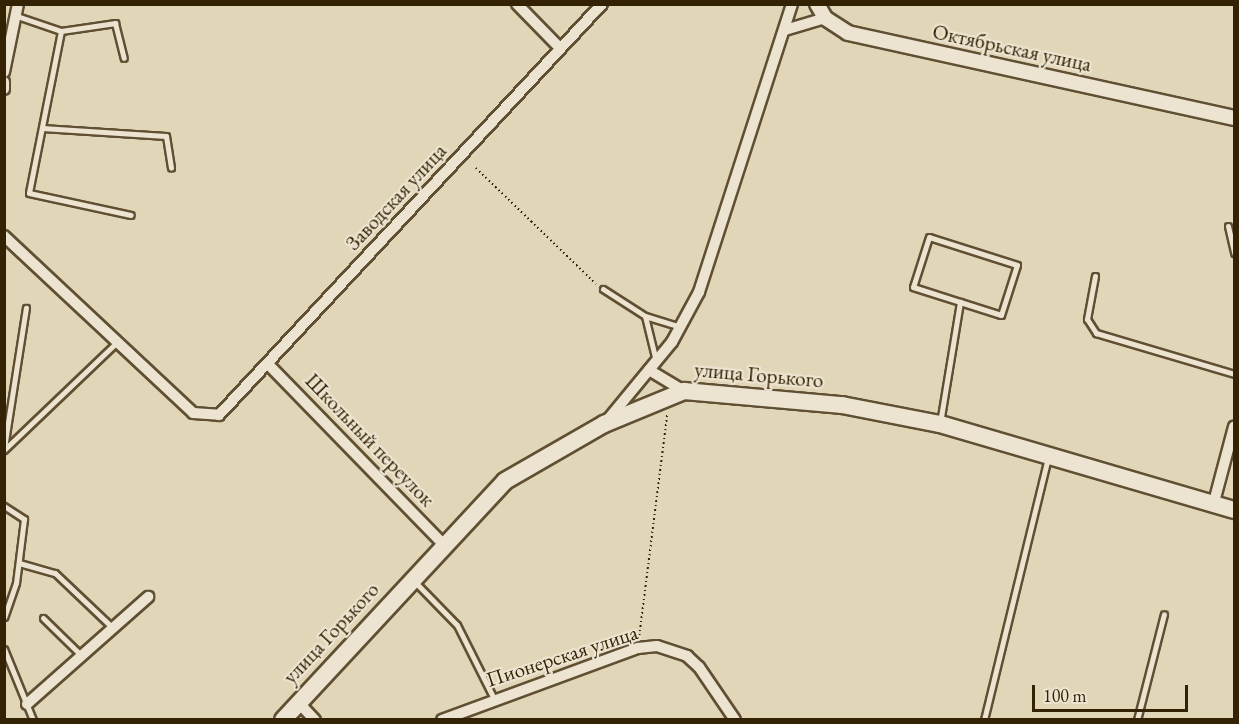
<!DOCTYPE html>
<html>
<head>
<meta charset="utf-8">
<style>
	body { margin:0 }
	#map { position:relative; width:1239px; height:724px; overflow:hidden; background:#e2d6b8; font-family:"EB Garamond",serif }
	div>[style] { position:absolute }
	.path>* { height:1.5px; margin-top:-0.75px; transform-origin:0; background:repeating-linear-gradient(90deg,#342205 0 1.5px,transparent 0 4.5px) }
	.roads { filter:drop-shadow(2px 0 #604f32) drop-shadow(-2px 0 #604f32) drop-shadow(0 2px #604f32) drop-shadow(0 -2px #604f32) }
	.service>* { height:5px; margin:-2.5px; padding:0 2.5px; transform-origin:2.5px; border-radius:2.5px; background:#ece4d1 }
	.minor>* { height:10px; margin:-5px; padding:0 5px; transform-origin:5px; border-radius:5px; background:#ece4d1 }
	.tertiary>* { height:14px; margin:-7px; padding:0 7px; transform-origin:7px; border-radius:7px; background:#ece4d1 }
	.secondary>* { height:16px; margin:-8px; padding:0 8px; transform-origin:8px; border-radius:8px; background:#ece4d1 }
	span { translate:-50% -50%; white-space:nowrap; text-align:center; line-height:1.15; -webkit-text-stroke:4.5px #ece4d1; paint-order:stroke }
	.street-label { font-size:21px; color:#342205 }
	.frame { position:absolute; inset:0; border:6px solid #342205; pointer-events:none }
	.scale { position:absolute; left:1032px; top:685px; width:156px; height:27px; box-sizing:border-box; border:3px solid #342205; border-top:0; padding-left:8px; font-size:18px; line-height:21px; white-space:nowrap; color:#342205; -webkit-text-stroke:4px #ece4d1; paint-order:stroke }
</style>
</head>
<body>
<div id="map">
	<div class="path">
		<i style="left:476px;top:168px;width:167px;rotate:44deg"></i>
		<i style="left:639px;top:636px;width:224px;rotate:-82.8deg"></i>
	</div>
	<div class="roads">
		<div class="service">
			<i style="left:17px;top:16px;width:46px;rotate:18.8deg"></i>
			<i style="left:61px;top:31px;width:55px;rotate:-8.4deg"></i>
			<i style="left:115px;top:23px;width:36px;rotate:76deg"></i>
			<i style="left:61px;top:31px;width:165px;rotate:101.2deg"></i>
			<i style="left:29px;top:193px;width:104px;rotate:12.2deg"></i>
			<i style="left:42px;top:128px;width:124px;rotate:3.7deg"></i>
			<i style="left:166px;top:136px;width:32px;rotate:81deg"></i>
			<i style="left:1228px;top:226px;width:28px;rotate:77deg"></i>
			<i style="left:1095px;top:276px;width:44px;rotate:100.5deg"></i>
			<i style="left:1087px;top:319px;width:17px;rotate:57deg"></i>
			<i style="left:1096px;top:333px;width:144px;rotate:16.5deg"></i>
			<i style="left:603px;top:289px;width:50px;rotate:32.7deg"></i>
			<i style="left:645px;top:316px;width:37px;rotate:17deg"></i>
			<i style="left:645px;top:316px;width:46px;rotate:76.3deg"></i>
			<i style="left:940px;top:423px;width:123px;rotate:-80.6deg"></i>
			<i style="left:960px;top:302px;width:43px;rotate:17.6deg"></i>
			<i style="left:1001px;top:315px;width:52px;rotate:-72.3deg"></i>
			<i style="left:1017px;top:265px;width:92px;rotate:-162.3deg"></i>
			<i style="left:929px;top:237px;width:52px;rotate:107.7deg"></i>
			<i style="left:913px;top:287px;width:49px;rotate:17.7deg"></i>
			<i style="left:4px;top:448px;width:142px;rotate:-81.1deg"></i>
			<i style="left:4px;top:450px;width:156px;rotate:-43.7deg"></i>
			<i style="left:4px;top:506px;width:24px;rotate:33deg"></i>
			<i style="left:24px;top:519px;width:64px;rotate:97.1deg"></i>
			<i style="left:16px;top:583px;width:36px;rotate:109deg"></i>
			<i style="left:19px;top:563px;width:37px;rotate:16deg"></i>
			<i style="left:55px;top:573px;width:80px;rotate:43.5deg"></i>
			<i style="left:415px;top:582px;width:60px;rotate:45.7deg"></i>
			<i style="left:457px;top:625px;width:83px;rotate:63.4deg"></i>
			<i style="left:43px;top:618px;width:54px;rotate:44.3deg"></i>
			<i style="left:4px;top:649px;width:77px;rotate:67.8deg"></i>
			<i style="left:984px;top:720px;width:270px;rotate:-76.3deg"></i>
			<i style="left:1137px;top:720px;width:109px;rotate:-75.7deg"></i>
		</div>
		<div class="minor">
			<i style="left:517px;top:4px;width:62px;rotate:45.7deg"></i>
			<i style="left:785px;top:30px;width:42px;rotate:-16.7deg"></i>
			<i style="left:4px;top:72px;width:69px;rotate:-78.4deg"></i>
			<i style="left:4px;top:82px;width:7px;rotate:90deg"></i>
			<i style="left:4px;top:236px;width:259px;rotate:43.1deg"></i>
			<i style="left:193px;top:413px;width:26px;rotate:4deg"></i>
			<i style="left:219px;top:415px;width:562px;rotate:-47.02deg"></i>
			<i style="left:268px;top:364px;width:251px;rotate:45.8deg"></i>
			<i style="left:649px;top:370px;width:41px;rotate:31deg"></i>
			<i style="left:606px;top:422px;width:104px;rotate:-50.5deg"></i>
			<i style="left:672px;top:342px;width:57px;rotate:-61.6deg"></i>
			<i style="left:699px;top:292px;width:303px;rotate:-72.1deg"></i>
			<i style="left:1214px;top:502px;width:78px;rotate:-75.1deg"></i>
			<i style="left:298px;top:702px;width:25px;rotate:47deg"></i>
			<i style="left:27px;top:704px;width:162px;rotate:-41.5deg"></i>
			<i style="left:442px;top:720px;width:209px;rotate:-20.2deg"></i>
			<i style="left:638px;top:648px;width:19px;rotate:-6deg"></i>
			<i style="left:657px;top:646px;width:32px;rotate:18deg"></i>
			<i style="left:687px;top:656px;width:16px;rotate:43deg"></i>
			<i style="left:699px;top:667px;width:64px;rotate:55.8deg"></i>
		</div>
		<div class="tertiary">
			<i style="left:817px;top:4px;width:16px;rotate:60deg"></i>
			<i style="left:825px;top:18px;width:27px;rotate:33deg"></i>
			<i style="left:848px;top:33px;width:395px;rotate:12.4deg"></i>
		</div>
		<div class="secondary">
			<i style="left:283px;top:720px;width:326px;rotate:-47.1deg"></i>
			<i style="left:505px;top:481px;width:114px;rotate:-29.9deg"></i>
			<i style="left:604px;top:424px;width:87px;rotate:-22.4deg"></i>
			<i style="left:684px;top:391px;width:159px;rotate:5.1deg"></i>
			<i style="left:842px;top:405px;width:100px;rotate:11deg"></i>
			<i style="left:940px;top:424px;width:306px;rotate:16.3deg"></i>
		</div>
	</div>
	<div class="street-label">
		<span style="left:1012px;top:48px;rotate:12deg">Октябрьская улица</span>
		<span style="left:396px;top:197px;rotate:-47deg">Заводская улица</span>
		<span style="left:759px;top:375px;rotate:5deg">улица Горького</span>
		<span style="left:370px;top:440px;rotate:46deg">Школьный переулок</span>
		<span style="left:331px;top:633px;rotate:-47deg">улица Горького</span>
		<span style="left:562px;top:656px;rotate:-18deg">Пионерская улица</span>
	</div>
	<div class="frame"></div>
	<div class="scale">100 m</div>
</div>
</body>
</html>
